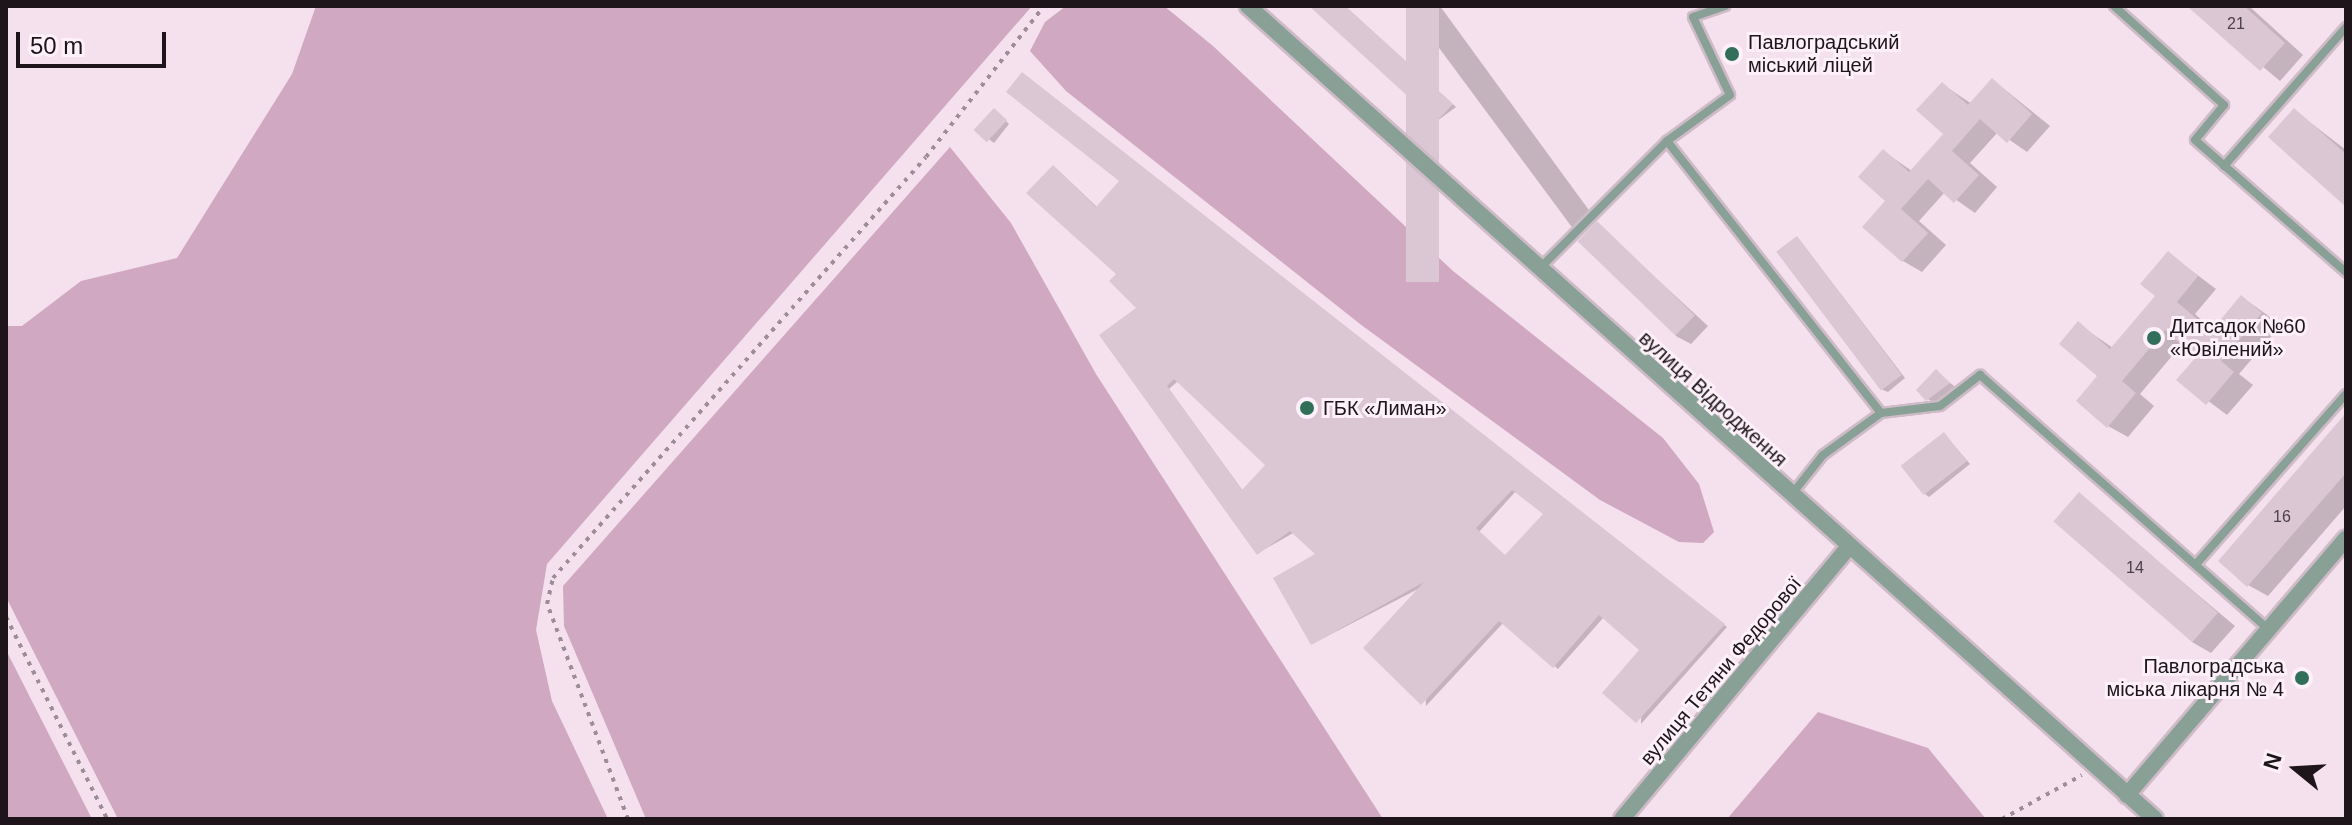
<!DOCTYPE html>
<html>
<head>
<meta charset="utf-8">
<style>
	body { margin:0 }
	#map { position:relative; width:2352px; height:825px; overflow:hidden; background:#f5e0ed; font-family:Arial,sans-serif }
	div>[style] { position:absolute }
	.green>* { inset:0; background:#d0a8c1 }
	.shadow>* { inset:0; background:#0003 }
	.building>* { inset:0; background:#dbc6d3; transform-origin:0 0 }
	.path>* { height:4px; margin-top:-2px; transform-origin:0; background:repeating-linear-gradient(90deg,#9d8d97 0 4px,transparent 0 10px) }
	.roads { filter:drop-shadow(2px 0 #cebbc7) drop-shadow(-2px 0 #cebbc7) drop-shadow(0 2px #cebbc7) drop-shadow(0 -2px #cebbc7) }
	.lane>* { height:8px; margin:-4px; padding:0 4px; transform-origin:4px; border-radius:4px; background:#88a096 }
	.street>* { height:16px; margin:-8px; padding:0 8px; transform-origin:8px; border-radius:8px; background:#88a096 }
	.dots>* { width:22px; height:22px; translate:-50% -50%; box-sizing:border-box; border:4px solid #fdf0f8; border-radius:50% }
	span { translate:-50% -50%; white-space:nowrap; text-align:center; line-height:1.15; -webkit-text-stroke:6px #fdf0f8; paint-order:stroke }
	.number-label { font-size:16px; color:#4c4148 }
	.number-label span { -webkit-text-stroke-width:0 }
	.poi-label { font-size:20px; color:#1d151a }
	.left { translate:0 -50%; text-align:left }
	.right { translate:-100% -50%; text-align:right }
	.street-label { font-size:20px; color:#1d151a }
	.frame { position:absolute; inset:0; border:8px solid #1d151a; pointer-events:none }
	.north { position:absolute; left:2256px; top:729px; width:80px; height:80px; -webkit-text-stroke:6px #fdf0f8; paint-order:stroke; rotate:288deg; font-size:22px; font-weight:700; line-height:32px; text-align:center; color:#1d151a }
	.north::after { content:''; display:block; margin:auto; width:28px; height:36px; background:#1d151a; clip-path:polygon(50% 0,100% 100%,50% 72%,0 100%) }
	.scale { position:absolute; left:16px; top:32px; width:150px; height:36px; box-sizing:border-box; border:4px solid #1d151a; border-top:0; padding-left:10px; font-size:24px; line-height:28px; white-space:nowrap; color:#1d151a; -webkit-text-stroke:6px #fdf0f8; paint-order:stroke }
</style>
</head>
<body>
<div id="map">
	<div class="green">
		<i style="clip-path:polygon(316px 6px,1032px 6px,547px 564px,536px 630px,552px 701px,608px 819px,118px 819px,6px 597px,6px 326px,22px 326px,81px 281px,177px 258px,292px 74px)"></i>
		<i style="clip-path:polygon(1066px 6px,1164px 6px,1213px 46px,1453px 271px,1663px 438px,1699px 484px,1714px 532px,1703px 543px,1679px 542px,1600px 500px,1360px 324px,1066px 91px,1030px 51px,1045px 22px)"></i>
		<i style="clip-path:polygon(950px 147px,1011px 223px,1096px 374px,1383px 819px,646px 819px,564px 626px,563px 586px)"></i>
		<i style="clip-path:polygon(6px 650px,92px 819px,6px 819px)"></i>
		<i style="clip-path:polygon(1818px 712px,1928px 748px,1986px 819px,1727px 819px)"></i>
	</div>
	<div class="shadow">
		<i style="clip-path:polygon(1312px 6px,1345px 6px,1456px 107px,1437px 121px)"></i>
		<i style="clip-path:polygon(1408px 6px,1440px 6px,1591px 213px,1574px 230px)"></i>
		<i style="clip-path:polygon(2190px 6px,2249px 6px,2303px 55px,2280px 81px)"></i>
		<i style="clip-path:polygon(evenodd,1027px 77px,1727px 627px,1641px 724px,1642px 650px,1604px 617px,1558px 669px,1504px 622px,1426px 706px,1420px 588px,1312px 644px,1318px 554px,1295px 532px,1258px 553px,1102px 336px,1140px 308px,1057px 169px,1098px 208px,1122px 181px,1027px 77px,1178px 381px,1268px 465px,1243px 491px,1169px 389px,1178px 381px,1027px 77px,1516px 491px,1546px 514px,1506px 557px,1479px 532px,1516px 491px)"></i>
		<i style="clip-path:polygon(1993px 80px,2050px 126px,2027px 152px,1998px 132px,1970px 163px,1997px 187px,1975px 213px,1945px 192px,1919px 221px,1946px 245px,1922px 272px,1903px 261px,1883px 151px,1912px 171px,1945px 134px,1942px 84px,1972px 104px)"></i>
		<i style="clip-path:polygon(2294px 110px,2346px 150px,2346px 204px)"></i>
		<i style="clip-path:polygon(998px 113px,1009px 124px,994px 143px,978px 131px)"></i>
		<i style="clip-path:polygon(1597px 224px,1708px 326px,1691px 344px,1676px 336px)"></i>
		<i style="clip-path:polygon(1798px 238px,1905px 378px,1888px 392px,1883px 390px)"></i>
		<i style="clip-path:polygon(2168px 253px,2216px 289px,2195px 314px,2214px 331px,2242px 297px,2281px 325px,2239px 374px,2253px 385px,2227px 415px,2179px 379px,2199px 356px,2183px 343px,2140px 394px,2154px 406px,2128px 437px,2108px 426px,2100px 376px,2078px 324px,2113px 348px,2158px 296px)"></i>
		<i style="clip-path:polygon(1936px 372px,1958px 389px,1937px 405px,1928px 399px)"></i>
		<i style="clip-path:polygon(2346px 416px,2346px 506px,2268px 596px,2248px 585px)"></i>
		<i style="clip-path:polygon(1945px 435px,1970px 464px,1929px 497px,1925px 494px)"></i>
		<i style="clip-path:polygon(2079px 495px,2235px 626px,2211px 653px,2192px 642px)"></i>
	</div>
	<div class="building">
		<i style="clip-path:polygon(1309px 6px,1345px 6px,1453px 104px,1436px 122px)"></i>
		<i style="left:1406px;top:6px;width:33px;height:276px"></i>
		<i style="clip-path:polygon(2187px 6px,2244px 6px,2285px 43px,2260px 71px)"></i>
		<i style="clip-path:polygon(evenodd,1022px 72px,1725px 624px,1636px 723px,1602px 693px,1639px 650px,1599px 615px,1553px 668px,1499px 621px,1421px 705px,1363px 648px,1424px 582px,1311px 645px,1273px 578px,1315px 554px,1290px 531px,1257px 555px,1099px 335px,1136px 308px,1109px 281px,1116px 274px,1026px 193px,1053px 165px,1096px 207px,1119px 181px,1006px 92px,1022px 72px,1174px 379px,1265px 465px,1242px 490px,1167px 386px,1174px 379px,1022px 72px,1512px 490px,1543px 514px,1505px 555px,1476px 528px,1512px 490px)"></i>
		<i style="clip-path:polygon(1992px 78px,2032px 114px,2007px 143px,1980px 119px,1952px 151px,1979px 175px,1954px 203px,1928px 179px,1901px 209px,1928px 233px,1902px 262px,1862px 227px,1885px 201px,1858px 177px,1883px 149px,1909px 172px,1943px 134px,1916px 110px,1942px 82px,1968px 105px)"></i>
		<i style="left:994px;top:108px;width:18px;height:30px;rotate:43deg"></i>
		<i style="clip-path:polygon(2294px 108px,2346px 154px,2346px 207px,2268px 137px)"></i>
		<i style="left:1597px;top:221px;width:136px;height:28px;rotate:44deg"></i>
		<i style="left:1797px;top:236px;width:174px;height:26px;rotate:53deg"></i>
		<i style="clip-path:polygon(2168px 251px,2198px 276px,2177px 302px,2211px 331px,2241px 295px,2262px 313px,2221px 361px,2234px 372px,2206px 405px,2176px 380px,2196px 357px,2165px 330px,2122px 381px,2136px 393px,2107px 428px,2076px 401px,2097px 376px,2059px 344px,2078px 321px,2110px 349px,2155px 296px,2140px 284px)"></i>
		<i style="clip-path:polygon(1936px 369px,1950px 383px,1926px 401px,1916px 390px)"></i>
		<i style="clip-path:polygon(2346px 413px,2346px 473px,2247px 587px,2218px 561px)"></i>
		<i style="left:1944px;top:432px;width:37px;height:55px;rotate:52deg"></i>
		<i style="left:2079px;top:492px;width:184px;height:39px;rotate:41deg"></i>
	</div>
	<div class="path">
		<i style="left:6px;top:617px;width:226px;rotate:63.4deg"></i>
		<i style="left:628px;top:819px;width:230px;rotate:-110.6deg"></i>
		<i style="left:547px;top:604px;width:27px;rotate:-77deg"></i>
		<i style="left:553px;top:578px;width:562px;rotate:-48.46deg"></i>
		<i style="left:926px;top:157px;width:192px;rotate:-52deg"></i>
		<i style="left:2002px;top:819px;width:91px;rotate:-28.8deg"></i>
	</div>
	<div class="roads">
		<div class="lane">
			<i style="left:2114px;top:6px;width:148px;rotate:42deg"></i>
			<i style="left:2224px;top:105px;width:45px;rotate:129.6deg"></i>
			<i style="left:2195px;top:140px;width:201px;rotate:41.2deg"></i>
			<i style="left:1667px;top:141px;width:346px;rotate:51.8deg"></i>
			<i style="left:1881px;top:413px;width:72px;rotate:144.1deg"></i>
			<i style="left:1823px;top:455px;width:50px;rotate:128.5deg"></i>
			<i style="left:2224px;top:166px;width:185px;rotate:-48.7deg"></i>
			<i style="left:1539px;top:269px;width:181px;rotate:-45deg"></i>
			<i style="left:1667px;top:141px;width:78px;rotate:-36.1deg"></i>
			<i style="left:1730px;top:95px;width:86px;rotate:-115.4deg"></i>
			<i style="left:1693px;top:17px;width:34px;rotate:-19deg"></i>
			<i style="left:1881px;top:413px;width:59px;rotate:-6.8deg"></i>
			<i style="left:1940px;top:406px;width:51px;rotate:-37.8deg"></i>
			<i style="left:1980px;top:375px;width:381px;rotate:41.4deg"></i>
			<i style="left:2198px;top:562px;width:224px;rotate:-48.6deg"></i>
		</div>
		<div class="street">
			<i style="left:1248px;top:6px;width:1218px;rotate:41.87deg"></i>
			<i style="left:2127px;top:795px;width:337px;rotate:-49.5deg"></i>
			<i style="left:1622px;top:819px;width:354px;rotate:-50.2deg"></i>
		</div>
	</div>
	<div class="dots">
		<i style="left:1732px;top:54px;background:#326f5b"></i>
		<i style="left:2154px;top:338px;background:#326f5b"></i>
		<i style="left:1307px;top:408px;background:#326f5b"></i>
		<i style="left:2302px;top:678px;background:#326f5b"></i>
	</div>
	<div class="number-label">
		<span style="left:2236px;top:24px">21</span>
		<span style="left:2282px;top:517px">16</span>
		<span style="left:2135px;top:568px">14</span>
	</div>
	<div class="poi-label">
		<span class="left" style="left:1748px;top:54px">Павлоградський<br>міський ліцей</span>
		<span class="left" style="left:2170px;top:338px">Дитсадок №60<br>«Ювілений»</span>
		<span class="left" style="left:1323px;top:408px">ГБК «Лиман»</span>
		<span class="right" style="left:2284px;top:678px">Павлоградська<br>міська лікарня № 4</span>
	</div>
	<div class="street-label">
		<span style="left:1713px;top:399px;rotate:42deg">вулиця Відродження</span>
		<span style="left:1721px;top:671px;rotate:-50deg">вулиця Тетяни Федорової</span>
	</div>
	<div class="frame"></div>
	<div class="north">N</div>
	<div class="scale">50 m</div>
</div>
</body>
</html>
